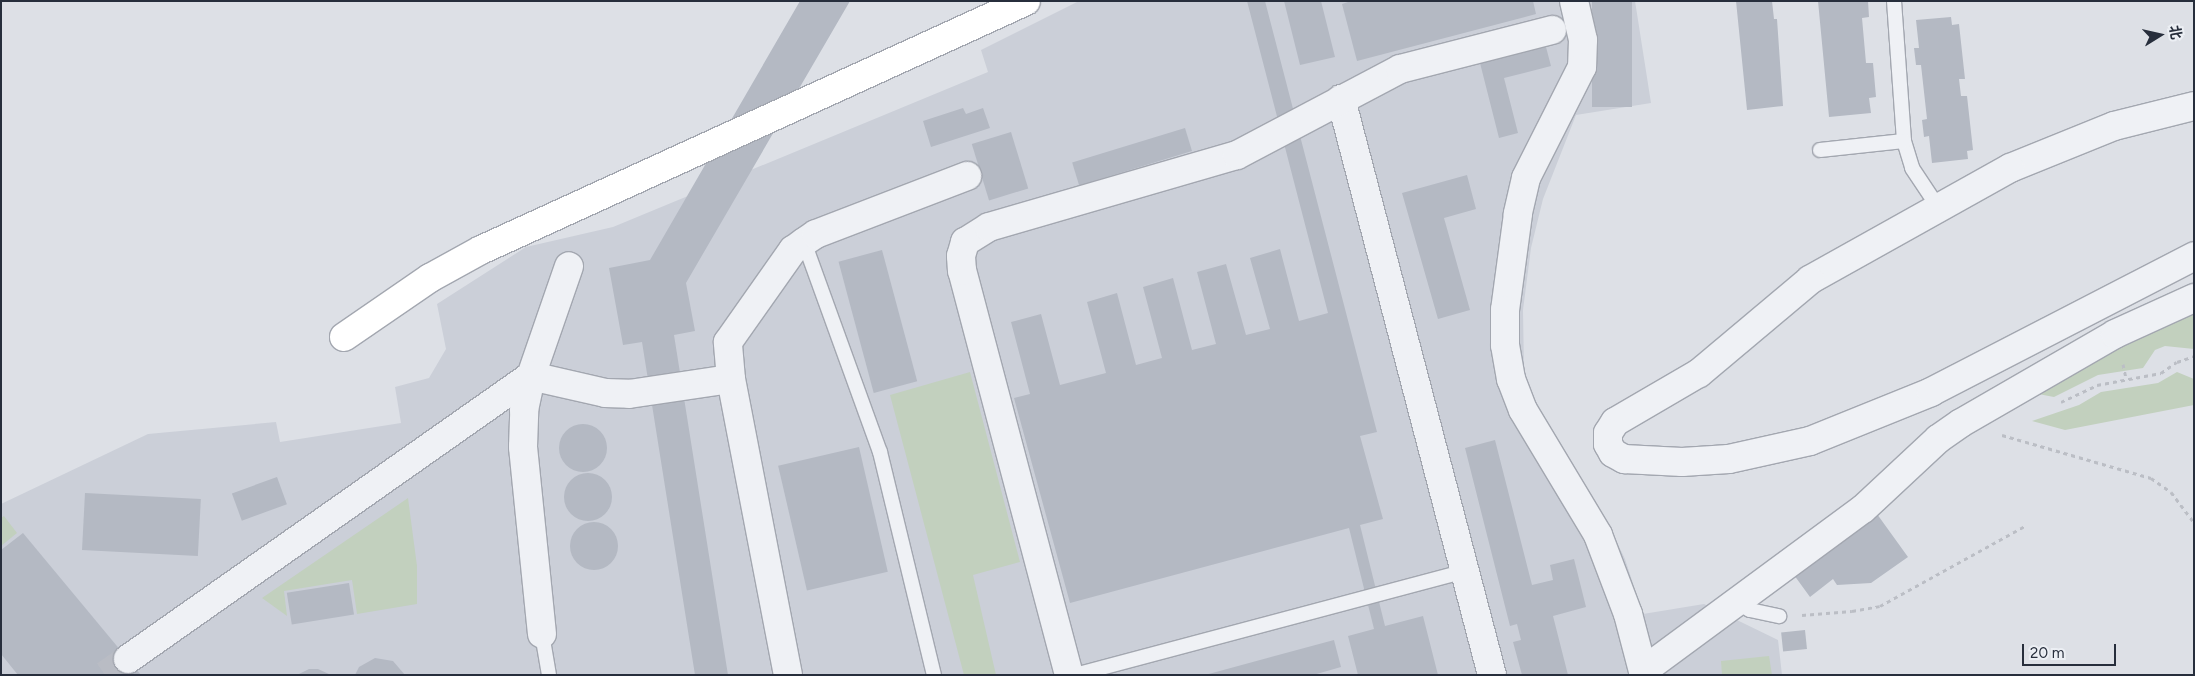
<!DOCTYPE html>
<html>
<head>
<meta charset="utf-8">
<style>
	body { margin:0 }
	#map { position:relative; width:2195px; height:676px; overflow:hidden; background:#dde0e6; font-family:Figtree,"Noto Sans SC",sans-serif }
	div>[style] { position:absolute }
	.built>* { inset:0; background:#cbcfd8 }
	.green>* { inset:0; background:#c2d0be }
	.building>* { inset:0; background:#b4b9c3; transform-origin:0 0 }
	.round { border-radius:50% }
	.street-tunnel>* { height:28px; margin-top:-14px; transform-origin:0; background:repeating-linear-gradient(90deg,#b9bcc4 0 28px,transparent 0 42px) }
	.path>* { height:3px; margin-top:-1.5px; transform-origin:0; background:repeating-linear-gradient(90deg,#bbbec5 0 4px,transparent 0 8px) }
	.roads { filter:drop-shadow(1px 0 #a3a7b0) drop-shadow(-1px 0 #a3a7b0) drop-shadow(0 1px #a3a7b0) drop-shadow(0 -1px #a3a7b0) }
	.lane>* { height:14px; margin:-7px; padding:0 7px; transform-origin:7px; border-radius:7px; background:#eff1f5 }
	.street>* { height:28px; margin:-14px; padding:0 14px; transform-origin:14px; border-radius:14px; background:#eff1f5 }
	.secondary>* { height:28px; margin:-14px; padding:0 14px; transform-origin:14px; border-radius:14px; background:#fff }
	span { translate:-50% -50%; white-space:nowrap; text-align:center; line-height:1.15; -webkit-text-stroke:4px #eceff4; paint-order:stroke }
	.frame { position:absolute; inset:0; border:2px solid #272e3c; pointer-events:none }
	.north { position:absolute; left:2135px; top:10px; width:50px; height:50px; -webkit-text-stroke:4px #eceff4; paint-order:stroke; rotate:80deg; font-size:14px; font-weight:700; line-height:20px; text-align:center; color:#272e3c }
	.north::after { content:''; display:block; margin:auto; width:18px; height:22px; background:#272e3c; clip-path:polygon(50% 0,100% 100%,50% 72%,0 100%) }
	.scale { position:absolute; left:2022px; top:644px; width:94px; height:22px; box-sizing:border-box; border:2px solid #272e3c; border-top:0; padding-left:6px; font-size:15px; line-height:18px; white-space:nowrap; color:#272e3c; -webkit-text-stroke:4px #eceff4; paint-order:stroke }
</style>
</head>
<body>
<div id="map">
	<div class="built">
		<i style="clip-path:polygon(1079px 1px,1635px 1px,1651px 103px,1576px 115px,1543px 199px,1531px 248px,1523px 310px,1524px 371px,1531px 395px,1611px 530px,1625px 559px,1643px 614px,1704px 604px,1778px 640px,1782px 675px,1px 675px,1px 504px,148px 434px,276px 422px,280px 442px,401px 423px,395px 387px,429px 378px,446px 349px,437px 304px,526px 247px,613px 227px,988px 72px,981px 50px)"></i>
	</div>
	<div class="green">
		<i style="clip-path:polygon(2194px 311px,2194px 349px,2165px 346px,2155px 350px,2143px 368px,2098px 375px,2054px 397px,2033px 393px,2115px 346px)"></i>
		<i style="clip-path:polygon(970px 372px,1020px 562px,973px 575px,996px 675px,964px 675px,890px 395px)"></i>
		<i style="clip-path:polygon(2177px 372px,2194px 379px,2194px 405px,2065px 430px,2032px 421px,2079px 405px,2101px 392px,2158px 383px)"></i>
		<i style="clip-path:polygon(408px 498px,417px 566px,417px 604px,357px 614px,352px 580px,284px 591px,287px 616px,262px 598px)"></i>
		<i style="clip-path:polygon(4px 516px,17px 533px,1px 546px,1px 518px)"></i>
		<i style="clip-path:polygon(1769px 656px,1772px 675px,1722px 675px,1721px 661px)"></i>
	</div>
	<div class="building">
		<i style="clip-path:polygon(800px 1px,850px 1px,686px 283px,695px 331px,674px 335px,728px 675px,695px 675px,642px 342px,623px 345px,609px 268px,650px 260px)"></i>
		<i style="clip-path:polygon(1247px 1px,1265px 1px,1377px 432px,1360px 436px,1383px 519px,1360px 525px,1385px 626px,1423px 616px,1438px 675px,1358px 675px,1348px 636px,1374px 629px,1349px 528px,1070px 603px,1014px 398px,1030px 394px,1011px 322px,1041px 314px,1060px 385px,1106px 373px,1087px 302px,1117px 293px,1136px 365px,1162px 358px,1143px 287px,1173px 278px,1192px 350px,1216px 344px,1197px 272px,1226px 264px,1246px 335px,1270px 329px,1250px 258px,1280px 249px,1299px 321px,1328px 313px)"></i>
		<i style="clip-path:polygon(1284px 1px,1321px 1px,1335px 57px,1300px 65px)"></i>
		<i style="clip-path:polygon(1351px 1px,1533px 1px,1536px 14px,1357px 61px,1342px 4px)"></i>
		<i style="left:1592px;top:1px;width:40px;height:106px"></i>
		<i style="clip-path:polygon(1736px 1px,1772px 1px,1774px 19px,1777px 19px,1783px 106px,1747px 110px)"></i>
		<i style="clip-path:polygon(1818px 1px,1868px 1px,1869px 17px,1862px 18px,1866px 63px,1873px 63px,1876px 97px,1869px 98px,1871px 113px,1829px 117px)"></i>
		<i style="clip-path:polygon(1951px 17px,1952px 25px,1959px 24px,1965px 79px,1959px 79px,1961px 96px,1967px 96px,1973px 150px,1967px 151px,1968px 159px,1932px 163px,1929px 136px,1924px 137px,1922px 120px,1927px 119px,1921px 65px,1916px 65px,1914px 48px,1919px 48px,1916px 20px)"></i>
		<i style="clip-path:polygon(1546px 47px,1551px 66px,1504px 78px,1518px 133px,1499px 138px,1480px 63px)"></i>
		<i style="clip-path:polygon(963px 108px,966px 114px,983px 108px,990px 128px,931px 147px,923px 121px)"></i>
		<i style="left:1185px;top:128px;width:24px;height:118px;rotate:73deg"></i>
		<i style="left:1011px;top:132px;width:59px;height:41px;rotate:73deg"></i>
		<i style="clip-path:polygon(1467px 175px,1476px 209px,1444px 218px,1470px 310px,1438px 319px,1402px 193px)"></i>
		<i style="left:882px;top:250px;width:136px;height:45px;rotate:75deg"></i>
		<i class="round" style="left:559px;top:424px;width:48px;height:48px"></i>
		<i style="clip-path:polygon(1495px 440px,1532px 585px,1553px 580px,1550px 565px,1574px 559px,1586px 607px,1553px 616px,1568px 675px,1522px 675px,1513px 642px,1521px 640px,1517px 624px,1510px 626px,1465px 448px)"></i>
		<i style="left:859px;top:447px;width:128px;height:83px;rotate:77deg"></i>
		<i class="round" style="left:564px;top:473px;width:48px;height:48px"></i>
		<i style="left:277px;top:477px;width:29px;height:48px;rotate:70deg"></i>
		<i style="left:85px;top:493px;width:116px;height:57px;rotate:3deg"></i>
		<i style="clip-path:polygon(1877px 514px,1908px 557px,1871px 583px,1837px 585px,1833px 579px,1810px 597px,1794px 575px)"></i>
		<i class="round" style="left:570px;top:522px;width:48px;height:48px"></i>
		<i style="clip-path:polygon(23px 533px,141px 675px,18px 675px,1px 654px,1px 550px)"></i>
		<i style="left:349px;top:583px;width:32px;height:63px;rotate:81deg"></i>
		<i style="left:1805px;top:630px;width:19px;height:24px;rotate:84deg"></i>
		<i style="clip-path:polygon(1334px 640px,1341px 667px,1313px 675px,1205px 675px)"></i>
		<i style="clip-path:polygon(375px 658px,393px 661px,405px 675px,355px 675px,359px 667px)"></i>
		<i style="clip-path:polygon(309px 669px,318px 669px,331px 675px,297px 675px)"></i>
	</div>
	<div class="street-tunnel">
		<i style="left:105px;top:675px;width:28px;rotate:-35deg"></i>
	</div>
	<div class="path">
		<i style="left:2123px;top:364px;width:14px;rotate:78deg"></i>
		<i style="left:2061px;top:402px;width:40px;rotate:-25deg"></i>
		<i style="left:2097px;top:385px;width:65px;rotate:-10.6deg"></i>
		<i style="left:2161px;top:373px;width:19px;rotate:-35deg"></i>
		<i style="left:2177px;top:362px;width:18px;rotate:-19deg"></i>
		<i style="left:2002px;top:435px;width:155px;rotate:16.1deg"></i>
		<i style="left:2151px;top:478px;width:24px;rotate:35deg"></i>
		<i style="left:2171px;top:492px;width:39px;rotate:53deg"></i>
		<i style="left:1802px;top:615px;width:50px;rotate:-4.6deg"></i>
		<i style="left:1852px;top:611px;width:28px;rotate:-10deg"></i>
		<i style="left:1880px;top:606px;width:166px;rotate:-28.9deg"></i>
	</div>
	<div class="roads">
		<div class="lane">
			<i style="left:1894px;top:1px;width:140px;rotate:85.9deg"></i>
			<i style="left:1904px;top:141px;width:28px;rotate:73deg"></i>
			<i style="left:1912px;top:168px;width:47px;rotate:56.3deg"></i>
			<i style="left:1820px;top:150px;width:84px;rotate:-6.1deg"></i>
			<i style="left:804px;top:242px;width:223px;rotate:70.1deg"></i>
			<i style="left:880px;top:452px;width:229px;rotate:76.4deg"></i>
			<i style="left:1737px;top:602px;width:15px;rotate:32deg"></i>
			<i style="left:1750px;top:610px;width:30px;rotate:12deg"></i>
			<i style="left:542px;top:634px;width:42px;rotate:80.3deg"></i>
			<i style="left:1075px;top:675px;width:405px;rotate:-14.9deg"></i>
		</div>
		<div class="street">
			<i style="left:1574px;top:1px;width:40px;rotate:77deg"></i>
			<i style="left:1583px;top:40px;width:27px;rotate:92deg"></i>
			<i style="left:1582px;top:67px;width:124px;rotate:116.8deg"></i>
			<i style="left:1526px;top:178px;width:37px;rotate:103deg"></i>
			<i style="left:1518px;top:214px;width:97px;rotate:97.7deg"></i>
			<i style="left:1505px;top:310px;width:35px;rotate:90deg"></i>
			<i style="left:1505px;top:345px;width:35px;rotate:80deg"></i>
			<i style="left:1511px;top:379px;width:33px;rotate:69deg"></i>
			<i style="left:1523px;top:410px;width:146px;rotate:59deg"></i>
			<i style="left:1598px;top:535px;width:85px;rotate:69.2deg"></i>
			<i style="left:1628px;top:614px;width:63px;rotate:75.3deg"></i>
			<i style="left:1341px;top:99px;width:595px;rotate:75.31deg"></i>
			<i style="left:2194px;top:106px;width:82px;rotate:166deg"></i>
			<i style="left:2114px;top:126px;width:112px;rotate:158deg"></i>
			<i style="left:2010px;top:168px;width:229px;rotate:150.8deg"></i>
			<i style="left:1810px;top:280px;width:145px;rotate:140deg"></i>
			<i style="left:1699px;top:373px;width:97px;rotate:149.7deg"></i>
			<i style="left:1615px;top:422px;width:13px;rotate:122deg"></i>
			<i style="left:1608px;top:433px;width:11px;rotate:90deg"></i>
			<i style="left:1608px;top:444px;width:10px;rotate:61deg"></i>
			<i style="left:1613px;top:453px;width:13px;rotate:29deg"></i>
			<i style="left:1624px;top:459px;width:58px;rotate:3deg"></i>
			<i style="left:1682px;top:462px;width:47px;rotate:-3.7deg"></i>
			<i style="left:1729px;top:459px;width:83px;rotate:-12.5deg"></i>
			<i style="left:1810px;top:441px;width:131px;rotate:-22deg"></i>
			<i style="left:1931px;top:392px;width:296px;rotate:-27.3deg"></i>
			<i style="left:542px;top:634px;width:188px;rotate:-95.8deg"></i>
			<i style="left:523px;top:447px;width:37px;rotate:-88deg"></i>
			<i style="left:524px;top:410px;width:35px;rotate:-78deg"></i>
			<i style="left:531px;top:376px;width:116px;rotate:-70.9deg"></i>
			<i style="left:128px;top:659px;width:492px;rotate:-35.1deg"></i>
			<i style="left:531px;top:376px;width:76px;rotate:12.9deg"></i>
			<i style="left:605px;top:393px;width:24px;rotate:2deg"></i>
			<i style="left:629px;top:394px;width:103px;rotate:-8.4deg"></i>
			<i style="left:1643px;top:671px;width:273px;rotate:-36.4deg"></i>
			<i style="left:1863px;top:509px;width:103px;rotate:-43deg"></i>
			<i style="left:1938px;top:439px;width:28px;rotate:-35deg"></i>
			<i style="left:1961px;top:423px;width:178px;rotate:-30deg"></i>
			<i style="left:2115px;top:334px;width:87px;rotate:-24.5deg"></i>
			<i style="left:788px;top:675px;width:301px;rotate:-100.9deg"></i>
			<i style="left:731px;top:379px;width:37px;rotate:-95deg"></i>
			<i style="left:728px;top:342px;width:113px;rotate:-54.8deg"></i>
			<i style="left:793px;top:250px;width:14px;rotate:-36deg"></i>
			<i style="left:804px;top:242px;width:14px;rotate:-34deg"></i>
			<i style="left:816px;top:234px;width:162px;rotate:-21deg"></i>
			<i style="left:1069px;top:675px;width:418px;rotate:-104.8deg"></i>
			<i style="left:962px;top:271px;width:15px;rotate:-94deg"></i>
			<i style="left:961px;top:256px;width:15px;rotate:-74deg"></i>
			<i style="left:965px;top:242px;width:28px;rotate:-32deg"></i>
			<i style="left:989px;top:227px;width:258px;rotate:-16.2deg"></i>
			<i style="left:1237px;top:155px;width:184px;rotate:-27.8deg"></i>
			<i style="left:1400px;top:69px;width:157px;rotate:-14.4deg"></i>
		</div>
		<div class="secondary">
			<i style="left:344px;top:337px;width:104px;rotate:-34.5deg"></i>
			<i style="left:430px;top:278px;width:58px;rotate:-28.8deg"></i>
			<i style="left:481px;top:250px;width:599px;rotate:-24.55deg"></i>
		</div>
	</div>
	<div class="frame"></div>
	<div class="north">北</div>
	<div class="scale">20 m</div>
</div>
</body>
</html>
